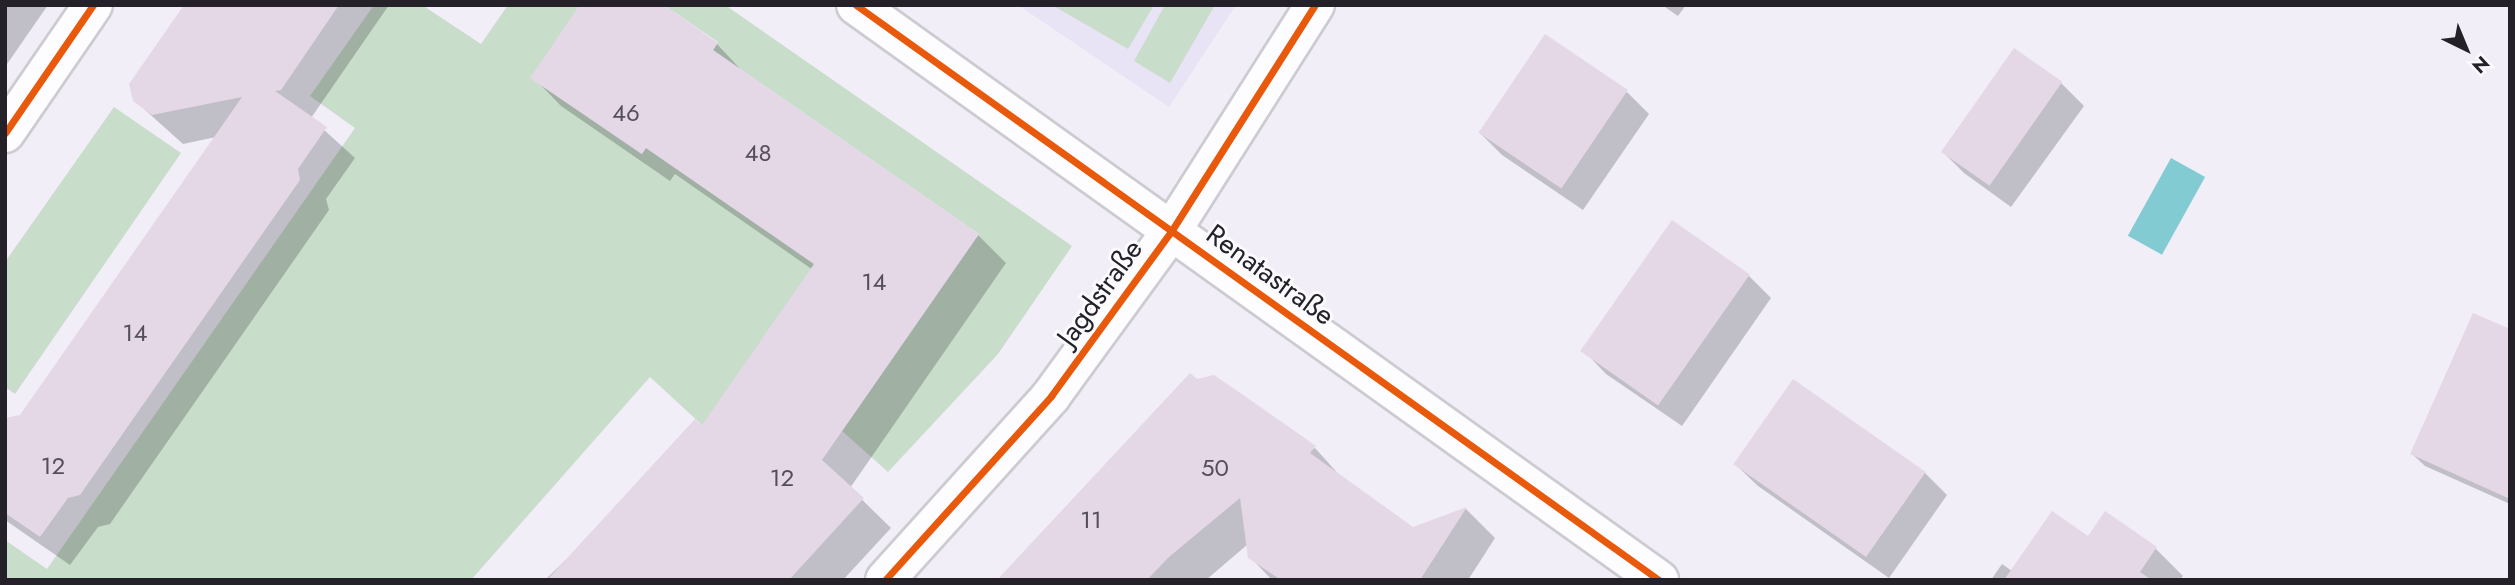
<!DOCTYPE html>
<html>
<head>
<meta charset="utf-8">
<style>
	body { margin:0 }
	#map { position:relative; width:2515px; height:585px; overflow:hidden; background:#f1eef8; font-family:Jost,sans-serif }
	div>[style] { position:absolute }
	.built>* { inset:0; background:#e8e3f5 }
	.green>* { inset:0; background:#c9ddcb }
	.water>* { inset:0; background:#82cbd2; transform-origin:0 0 }
	.shadow>* { inset:0; background:#0003 }
	.building>* { inset:0; background:#e4d7e6; transform-origin:0 0 }
	.roads { filter:drop-shadow(2px 0 #cdcbd2) drop-shadow(-2px 0 #cdcbd2) drop-shadow(0 2px #cdcbd2) drop-shadow(0 -2px #cdcbd2) }
	.street>* { height:38px; margin:-19px; padding:0 19px; transform-origin:19px; border-radius:19px; background:#fdfcfe }
	.cycleway>* { height:7px; margin:-3.5px; padding:0 3.5px; transform-origin:3.5px; border-radius:3.5px; background:#e8590c }
	span { translate:-50% -50%; white-space:nowrap; text-align:center; line-height:1.15; -webkit-text-stroke:6px #fbfafe; paint-order:stroke }
	.number-label { font-size:24px; color:#544f58 }
	.number-label span { -webkit-text-stroke-width:0 }
	.street-label { font-size:28px; color:#242228 }
	.frame { position:absolute; inset:0; border:7px solid #242228; pointer-events:none }
	.north { position:absolute; left:2431px; top:14px; width:70px; height:70px; -webkit-text-stroke:5px #fbfafe; paint-order:stroke; rotate:137deg; font-size:19px; font-weight:700; line-height:28px; text-align:center; color:#242228 }
	.north::after { content:''; display:block; margin:auto; width:24px; height:32px; background:#242228; clip-path:polygon(50% 0,100% 100%,50% 72%,0 100%) }
</style>
</head>
<body>
<div id="map">
	<div class="built">
		<i style="clip-path:polygon(1018px 5px,1236px 5px,1169px 107px)"></i>
	</div>
	<div class="green">
		<i style="clip-path:polygon(374px 5px,422px 5px,481px 44px,508px 5px,580px 5px,531px 78px,641px 154px,646px 148px,814px 264px,739px 459px,650px 377px,471px 580px,5px 580px,5px 540px,47px 569px,355px 128px,310px 96px)"></i>
		<i style="clip-path:polygon(664px 5px,725px 5px,1072px 246px,998px 354px,888px 472px,842px 431px,979px 234px,713px 50px,718px 42px)"></i>
		<i style="clip-path:polygon(1052px 5px,1154px 5px,1128px 49px)"></i>
		<i style="clip-path:polygon(1165px 5px,1215px 5px,1170px 83px,1134px 61px)"></i>
		<i style="clip-path:polygon(114px 107px,181px 153px,15px 394px,5px 387px,5px 262px)"></i>
	</div>
	<div class="water">
		<i style="left:2171px;top:158px;width:39px;height:89px;rotate:29deg"></i>
	</div>
	<div class="shadow">
		<i style="clip-path:polygon(5px 5px,48px 5px,5px 67px)"></i>
		<i style="clip-path:polygon(186px 5px,389px 5px,311px 118px,355px 158px,326px 199px,329px 210px,110px 524px,98px 527px,70px 565px,5px 520px,5px 439px,216px 137px,183px 144px,134px 100px)"></i>
		<i style="clip-path:polygon(1662px 5px,1686px 5px,1678px 16px)"></i>
		<i style="clip-path:polygon(717px 44px,744px 73px,978px 235px,1006px 263px,850px 488px,891px 528px,843px 580px,545px 580px,702px 428px,813px 270px,675px 174px,670px 181px,561px 106px,533px 77px)"></i>
		<i style="clip-path:polygon(2014px 50px,2061px 83px,2084px 106px,2011px 207px,1964px 173px,1942px 151px)"></i>
		<i style="clip-path:polygon(1627px 92px,1649px 114px,1583px 210px,1502px 155px,1479px 132px)"></i>
		<i style="clip-path:polygon(1749px 276px,1771px 298px,1682px 426px,1606px 374px,1584px 351px)"></i>
		<i style="clip-path:polygon(2510px 331px,2510px 504px,2425px 466px,2412px 454px)"></i>
		<i style="clip-path:polygon(1315px 448px,1342px 478px,1413px 529px,1466px 509px,1495px 538px,1468px 580px,1272px 580px,1250px 557px,1248px 544px,1206px 580px,998px 580px)"></i>
		<i style="clip-path:polygon(1735px 464px,1925px 473px,1947px 495px,1889px 578px,1758px 486px)"></i>
		<i style="clip-path:polygon(2106px 514px,2156px 549px,2183px 576px,2180px 580px,1991px 580px,2002px 564px,2012px 571px,2089px 538px)"></i>
	</div>
	<div class="building">
		<i style="clip-path:polygon(184px 5px,339px 5px,281px 90px,275px 91px,327px 127px,298px 169px,300px 180px,80px 495px,68px 498px,40px 537px,5px 513px,5px 418px,20px 415px,242px 97px,152px 115px,133px 101px,129px 84px)"></i>
		<i style="clip-path:polygon(580px 5px,664px 5px,718px 43px,713px 50px,979px 234px,822px 460px,864px 498px,789px 580px,547px 580px,695px 419px,702px 425px,814px 264px,646px 148px,642px 154px,530px 78px)"></i>
		<i style="left:1545px;top:34px;width:100px;height:119px;rotate:34deg"></i>
		<i style="left:2014px;top:48px;width:59px;height:127px;rotate:35deg"></i>
		<i style="left:1672px;top:220px;width:95px;height:160px;rotate:35deg"></i>
		<i style="clip-path:polygon(2473px 313px,2510px 329px,2510px 499px,2410px 454px)"></i>
		<i style="clip-path:polygon(1190px 373px,1197px 379px,1214px 375px,1249px 399px,1316px 446px,1310px 453px,1413px 527px,1467px 507px,1420px 580px,1281px 580px,1248px 558px,1240px 498px,1169px 557px,1147px 580px,997px 580px)"></i>
		<i style="left:1793px;top:379px;width:162px;height:104px;rotate:35deg"></i>
		<i style="clip-path:polygon(2052px 511px,2088px 536px,2105px 511px,2157px 547px,2140px 572px,2152px 580px,2004px 580px)"></i>
	</div>
	<div class="roads">
		<div class="street">
			<i style="left:856px;top:5px;width:988px;rotate:35.61deg"></i>
			<i style="left:5px;top:133px;width:155px;rotate:-55.5deg"></i>
			<i style="left:885px;top:580px;width:248px;rotate:-47.9deg"></i>
			<i style="left:1051px;top:396px;width:205px;rotate:-53.9deg"></i>
			<i style="left:1172px;top:230px;width:267px;rotate:-57.6deg"></i>
		</div>
	</div>
	<div class="cycleway">
		<i style="left:856px;top:5px;width:988px;rotate:35.61deg"></i>
		<i style="left:5px;top:133px;width:155px;rotate:-55.5deg"></i>
		<i style="left:885px;top:580px;width:248px;rotate:-47.9deg"></i>
		<i style="left:1051px;top:396px;width:205px;rotate:-53.9deg"></i>
		<i style="left:1172px;top:230px;width:267px;rotate:-57.6deg"></i>
	</div>
	<div class="number-label">
		<span style="left:626px;top:113px">46</span>
		<span style="left:758px;top:153px">48</span>
		<span style="left:874px;top:282px">14</span>
		<span style="left:135px;top:333px">14</span>
		<span style="left:53px;top:466px">12</span>
		<span style="left:1215px;top:468px">50</span>
		<span style="left:782px;top:478px">12</span>
		<span style="left:1091px;top:520px">11</span>
	</div>
	<div class="street-label">
		<span style="left:1270px;top:275px;rotate:36deg">Renatastraße</span>
		<span style="left:1100px;top:293px;rotate:-54deg">Jagdstraße</span>
	</div>
	<div class="frame"></div>
	<div class="north">N</div>
</div>
</body>
</html>
